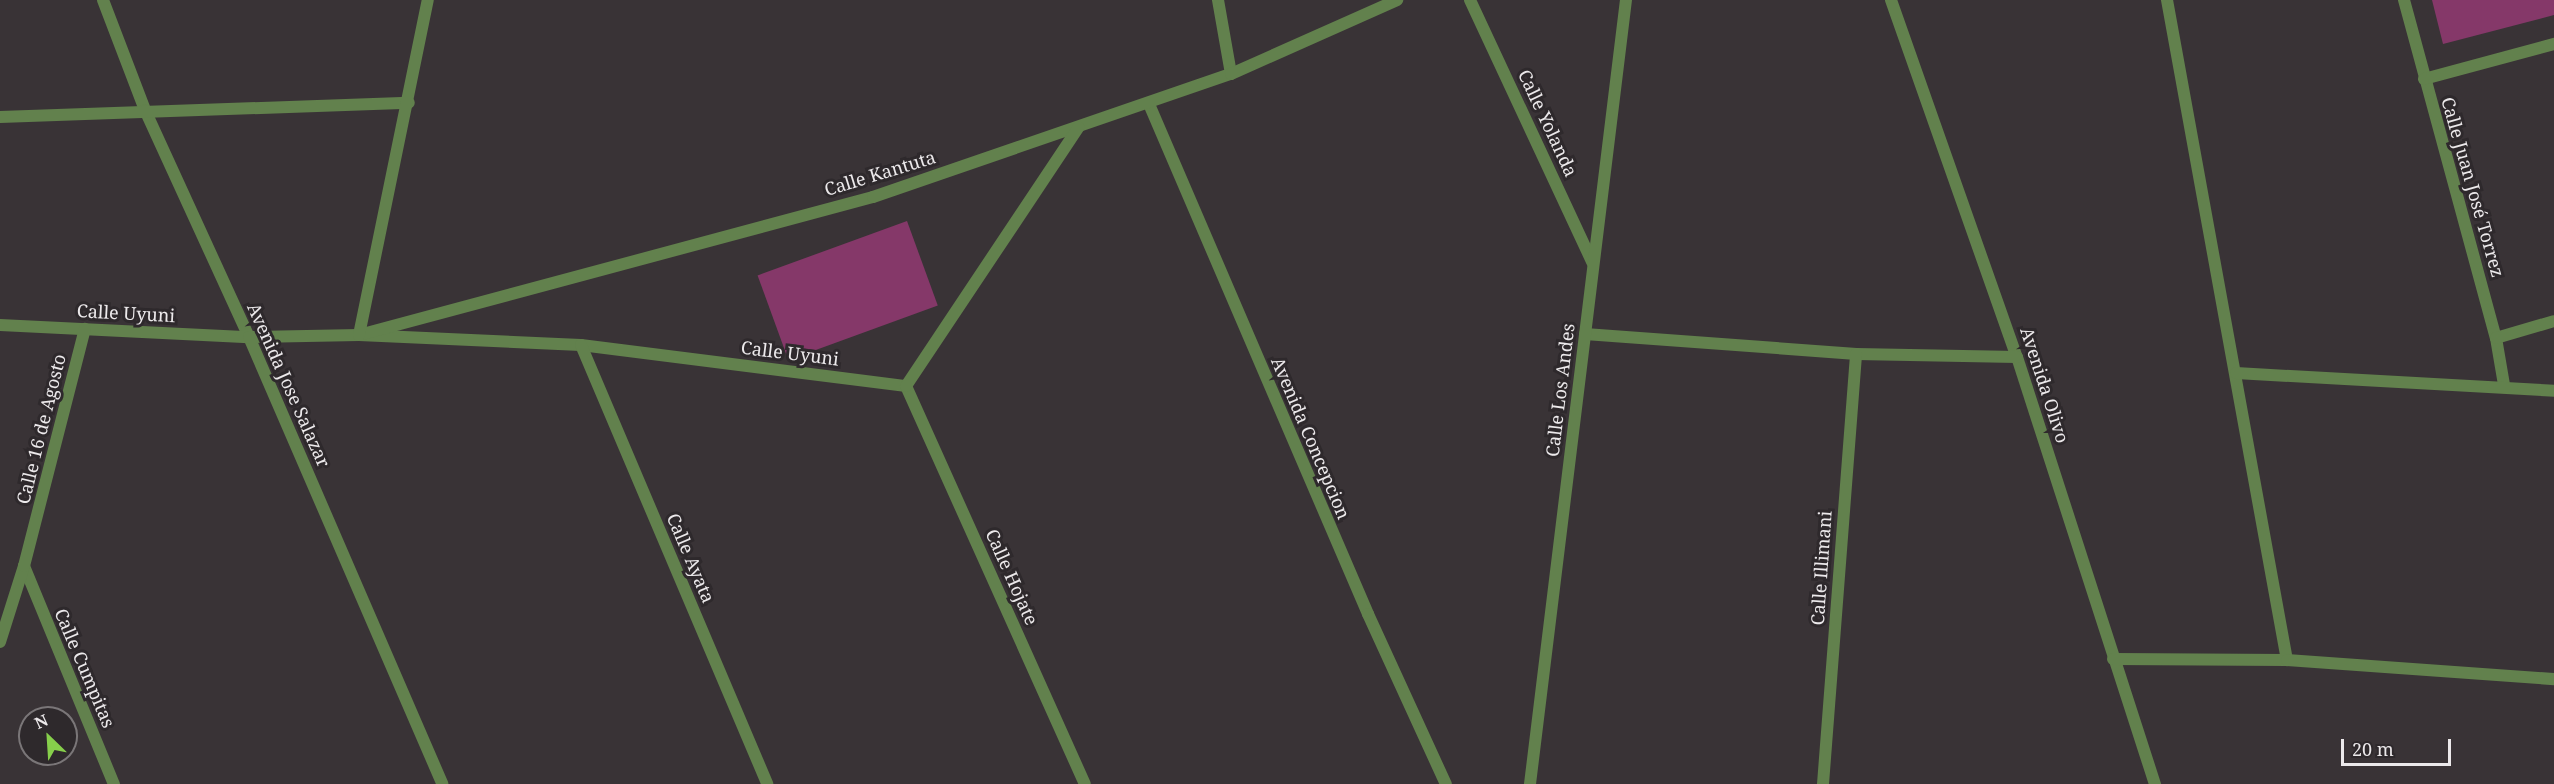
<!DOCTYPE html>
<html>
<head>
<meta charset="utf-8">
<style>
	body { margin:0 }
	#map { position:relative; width:2554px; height:784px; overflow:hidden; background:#393336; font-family:"Noto Serif",serif }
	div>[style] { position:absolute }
	.green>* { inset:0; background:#853869; transform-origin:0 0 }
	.street>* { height:12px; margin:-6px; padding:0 6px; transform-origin:6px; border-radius:6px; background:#62814d }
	span { translate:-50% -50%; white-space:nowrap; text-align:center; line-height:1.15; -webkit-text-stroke:6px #2e292c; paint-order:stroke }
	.street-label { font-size:18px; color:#ece9eb }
	.north { position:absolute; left:18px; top:706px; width:60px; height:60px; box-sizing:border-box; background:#2e292c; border:2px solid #7a7678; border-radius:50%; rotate:335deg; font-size:16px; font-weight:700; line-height:24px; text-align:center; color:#ece9eb }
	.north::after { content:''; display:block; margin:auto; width:21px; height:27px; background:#86cf4b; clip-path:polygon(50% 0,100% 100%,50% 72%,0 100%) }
	.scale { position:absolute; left:2341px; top:739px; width:110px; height:27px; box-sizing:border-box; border:3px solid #ece9eb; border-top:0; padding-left:8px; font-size:18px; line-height:21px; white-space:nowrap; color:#ece9eb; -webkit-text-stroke:4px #2e292c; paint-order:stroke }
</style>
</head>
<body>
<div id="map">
	<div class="green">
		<i style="clip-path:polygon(2432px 0,2554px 0,2554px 15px,2443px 44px)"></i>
		<i style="left:907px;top:221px;width:90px;height:159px;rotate:70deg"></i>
	</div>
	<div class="street">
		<i style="left:103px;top:0;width:118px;rotate:69.1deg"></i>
		<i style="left:145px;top:110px;width:250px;rotate:65.4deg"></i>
		<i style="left:249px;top:337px;width:487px;rotate:66.6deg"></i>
		<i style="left:1218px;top:0;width:75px;rotate:80deg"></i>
		<i style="left:1470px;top:0;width:289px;rotate:65deg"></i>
		<i style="left:1891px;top:0;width:379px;rotate:70.6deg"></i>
		<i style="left:2017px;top:357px;width:449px;rotate:72.1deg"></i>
		<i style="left:2167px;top:0;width:671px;rotate:79.7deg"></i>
		<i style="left:2404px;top:0;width:350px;rotate:74.8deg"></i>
		<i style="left:2496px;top:338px;width:48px;rotate:80.3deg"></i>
		<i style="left:2424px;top:79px;width:135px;rotate:-15.1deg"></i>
		<i style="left:1149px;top:104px;width:555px;rotate:66.76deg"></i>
		<i style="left:1368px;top:614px;width:187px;rotate:65.4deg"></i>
		<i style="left:0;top:117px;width:409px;rotate:-2deg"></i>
		<i style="left:0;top:325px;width:249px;rotate:2.8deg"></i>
		<i style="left:249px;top:337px;width:110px;rotate:-1deg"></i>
		<i style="left:359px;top:335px;width:222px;rotate:2.6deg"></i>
		<i style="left:581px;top:345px;width:328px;rotate:7.2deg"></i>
		<i style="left:1585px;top:334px;width:272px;rotate:4.2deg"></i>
		<i style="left:1856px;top:354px;width:161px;rotate:1.1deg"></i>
		<i style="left:359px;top:335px;width:532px;rotate:-15.03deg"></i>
		<i style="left:873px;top:197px;width:379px;rotate:-19deg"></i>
		<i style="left:1231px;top:74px;width:182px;rotate:-24deg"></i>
		<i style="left:359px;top:335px;width:342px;rotate:-78.4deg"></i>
		<i style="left:2496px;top:338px;width:60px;rotate:-16.3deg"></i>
		<i style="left:581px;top:345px;width:477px;rotate:67deg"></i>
		<i style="left:2236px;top:373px;width:319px;rotate:3.2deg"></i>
		<i style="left:906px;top:386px;width:436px;rotate:65.8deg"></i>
		<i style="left:906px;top:386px;width:311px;rotate:-56.3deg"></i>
		<i style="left:24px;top:566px;width:236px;rotate:67.6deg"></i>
		<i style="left:0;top:642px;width:80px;rotate:-72.5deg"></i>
		<i style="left:24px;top:566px;width:245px;rotate:-75.6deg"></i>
		<i style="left:2113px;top:659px;width:174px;rotate:0.3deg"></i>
		<i style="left:2287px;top:660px;width:268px;rotate:4.1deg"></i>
		<i style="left:1530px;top:784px;width:790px;rotate:-83.02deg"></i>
		<i style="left:1823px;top:784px;width:431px;rotate:-85.6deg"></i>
	</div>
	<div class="street-label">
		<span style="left:1548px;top:123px;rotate:65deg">Calle Yolanda</span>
		<span style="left:880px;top:173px;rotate:-17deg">Calle Kantuta</span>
		<span style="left:2473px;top:187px;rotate:74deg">Calle Juan José Torrez</span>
		<span style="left:126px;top:313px;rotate:3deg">Calle Uyuni</span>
		<span style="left:790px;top:353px;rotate:7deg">Calle Uyuni</span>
		<span style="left:289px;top:385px;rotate:66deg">Avenida Jose Salazar</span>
		<span style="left:2045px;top:385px;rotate:72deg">Avenida Olivo</span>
		<span style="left:1560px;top:390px;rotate:-83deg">Calle Los Andes</span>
		<span style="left:41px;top:429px;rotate:-76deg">Calle 16 de Agosto</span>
		<span style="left:1311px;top:438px;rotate:67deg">Avenida Concepcion</span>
		<span style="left:691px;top:558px;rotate:67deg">Calle Ayata</span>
		<span style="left:1821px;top:568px;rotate:-86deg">Calle Illimani</span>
		<span style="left:1012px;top:577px;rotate:66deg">Calle Hojate</span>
		<span style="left:85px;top:668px;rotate:67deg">Calle Cumpitas</span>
	</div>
	<div class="north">N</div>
	<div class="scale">20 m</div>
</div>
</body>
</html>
